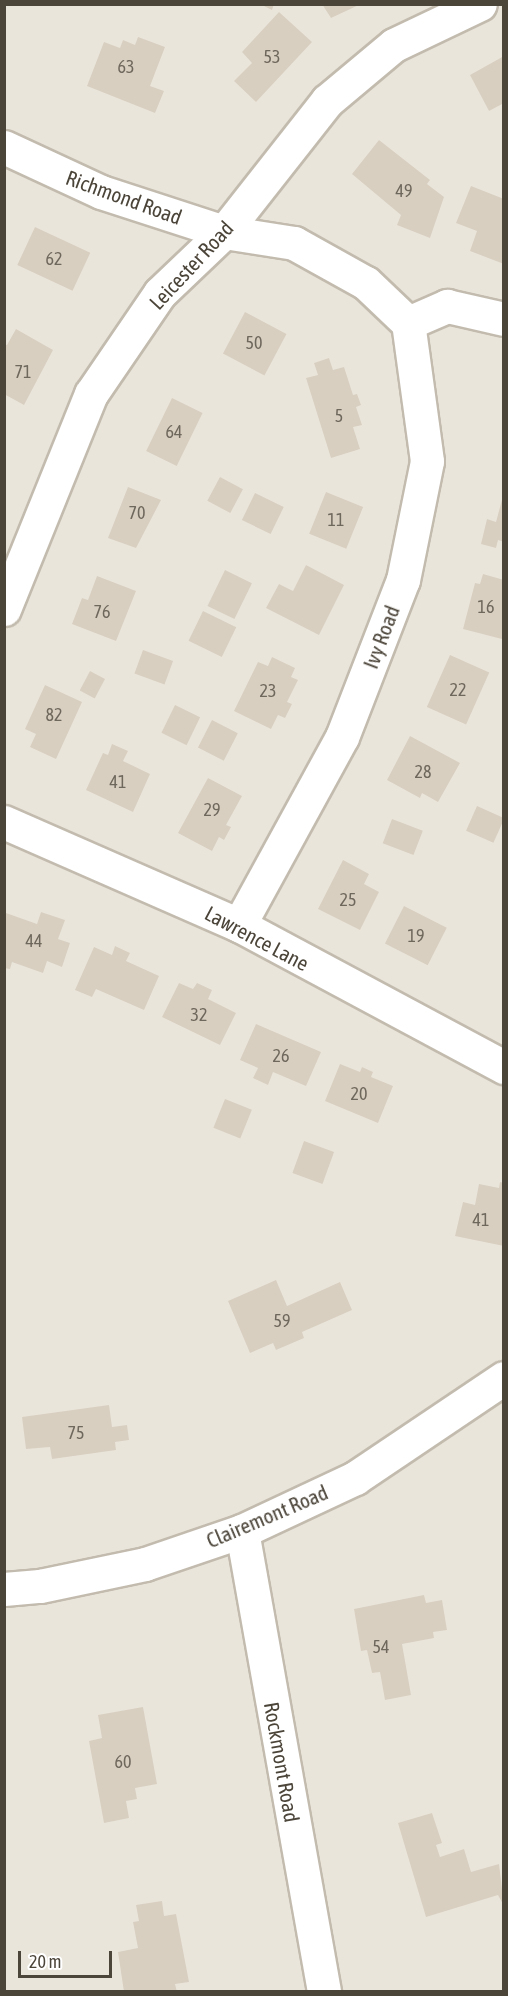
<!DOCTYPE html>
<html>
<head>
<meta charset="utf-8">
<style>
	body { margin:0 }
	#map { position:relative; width:508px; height:1996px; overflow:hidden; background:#f6f3ec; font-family:"Asap Condensed",sans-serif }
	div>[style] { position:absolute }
	.residential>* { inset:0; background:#eae5da; transform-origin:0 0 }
	.building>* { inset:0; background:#d8cfc1; transform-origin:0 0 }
	.roads { filter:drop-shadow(2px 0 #c2bbae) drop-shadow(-2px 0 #c2bbae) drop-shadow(0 2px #c2bbae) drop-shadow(0 -2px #c2bbae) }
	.street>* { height:33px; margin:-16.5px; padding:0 16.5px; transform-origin:16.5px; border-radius:16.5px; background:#fff }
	span { translate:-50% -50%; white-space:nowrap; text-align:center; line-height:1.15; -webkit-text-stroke:6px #fff; paint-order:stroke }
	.number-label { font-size:18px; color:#6e675b }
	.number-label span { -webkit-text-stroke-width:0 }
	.street-label { font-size:21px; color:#4b4439 }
	.frame { position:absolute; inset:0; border:6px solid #4b4439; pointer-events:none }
	.scale { position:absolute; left:18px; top:1951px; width:94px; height:27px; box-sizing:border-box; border:3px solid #4b4439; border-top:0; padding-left:8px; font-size:18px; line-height:21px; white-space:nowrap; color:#4b4439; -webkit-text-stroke:4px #fff; paint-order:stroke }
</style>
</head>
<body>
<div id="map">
	<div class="residential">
		<i style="left:5px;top:5px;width:498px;height:1986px"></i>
	</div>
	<div class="building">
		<i style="clip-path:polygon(260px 4px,274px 4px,272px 10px)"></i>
		<i style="clip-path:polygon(322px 4px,361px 4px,331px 18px)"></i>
		<i style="clip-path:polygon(279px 12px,312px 42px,256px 102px,234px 81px,252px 63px,242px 52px)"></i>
		<i style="clip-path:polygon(138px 37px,165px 47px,150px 86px,164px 91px,155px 113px,87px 86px,104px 42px,120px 48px,123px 40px,135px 45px)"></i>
		<i style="clip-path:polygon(504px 56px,504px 103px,489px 111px,470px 75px)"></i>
		<i style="clip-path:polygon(379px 140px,430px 180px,427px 184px,444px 197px,430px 238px,397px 225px,401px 215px,352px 174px)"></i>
		<i style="clip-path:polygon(471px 186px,504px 199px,504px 264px,470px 251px,477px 231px,456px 223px)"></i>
		<i style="left:35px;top:227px;width:61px;height:42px;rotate:25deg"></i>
		<i style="left:245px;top:312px;width:47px;height:47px;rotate:28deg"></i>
		<i style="clip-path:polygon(16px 329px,53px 350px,24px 405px,4px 394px,4px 344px,7px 345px)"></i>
		<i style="clip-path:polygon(329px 358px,333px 370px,344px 367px,353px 395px,357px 394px,361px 405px,356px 407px,362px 425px,353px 427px,360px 449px,331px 458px,306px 378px,318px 375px,314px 363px)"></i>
		<i style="left:172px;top:398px;width:34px;height:59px;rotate:26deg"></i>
		<i style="left:220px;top:477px;width:26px;height:27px;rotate:28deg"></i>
		<i style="clip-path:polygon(128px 487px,161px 500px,136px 548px,108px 538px)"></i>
		<i style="left:326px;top:492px;width:40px;height:45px;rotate:22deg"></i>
		<i style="left:255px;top:493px;width:32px;height:30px;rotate:26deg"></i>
		<i style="clip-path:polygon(503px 496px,504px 542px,498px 540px,496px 548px,481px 544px,487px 519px,496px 522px)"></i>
		<i style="clip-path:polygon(306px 565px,344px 585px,319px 635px,266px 608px,279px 584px,293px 591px)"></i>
		<i style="left:225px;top:570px;width:30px;height:40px;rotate:26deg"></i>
		<i style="clip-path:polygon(483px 574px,504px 580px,502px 639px,463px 629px,475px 583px,480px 584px)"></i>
		<i style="clip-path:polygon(97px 576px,136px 591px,116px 641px,72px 624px,82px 598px,88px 600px)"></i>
		<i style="left:203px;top:611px;width:37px;height:33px;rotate:26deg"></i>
		<i style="left:143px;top:650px;width:32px;height:25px;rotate:20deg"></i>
		<i style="left:450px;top:655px;width:43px;height:57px;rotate:24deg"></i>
		<i style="clip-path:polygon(272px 657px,295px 668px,291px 677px,298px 680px,287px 702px,292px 704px,285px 718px,278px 715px,271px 729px,234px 711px,258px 662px,268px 666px)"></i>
		<i style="left:90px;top:671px;width:17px;height:22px;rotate:28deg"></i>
		<i style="clip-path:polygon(45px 685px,82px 702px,56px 759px,30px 747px,36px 734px,25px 729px)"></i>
		<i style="left:175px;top:705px;width:28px;height:31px;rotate:26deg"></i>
		<i style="left:212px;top:720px;width:29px;height:31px;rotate:27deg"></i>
		<i style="clip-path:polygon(410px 736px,460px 763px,438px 802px,422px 793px,420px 798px,387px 780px)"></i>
		<i style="clip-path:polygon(112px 744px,128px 751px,123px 761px,150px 774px,133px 812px,86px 790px,103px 753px,108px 755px)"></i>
		<i style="clip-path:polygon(208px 778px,242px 796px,226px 825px,231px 827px,224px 840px,219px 837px,212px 851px,178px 833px)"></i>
		<i style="left:477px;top:806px;width:30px;height:27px;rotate:24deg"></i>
		<i style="left:392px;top:819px;width:33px;height:26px;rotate:21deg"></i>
		<i style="clip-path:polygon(343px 860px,369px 874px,364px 884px,379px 892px,360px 930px,318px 909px)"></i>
		<i style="left:404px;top:906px;width:48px;height:42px;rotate:27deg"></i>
		<i style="clip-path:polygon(41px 912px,65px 920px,58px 939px,70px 943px,62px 967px,47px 961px,43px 973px,12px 962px,10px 969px,4px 968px,6px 913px,37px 924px)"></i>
		<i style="clip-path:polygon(115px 946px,130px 953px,126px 961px,159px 976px,144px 1010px,96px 989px,92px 997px,75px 990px,94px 947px,112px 955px)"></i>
		<i style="clip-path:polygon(179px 983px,193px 989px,197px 983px,212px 990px,208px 999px,236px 1013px,220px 1045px,162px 1017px)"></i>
		<i style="clip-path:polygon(256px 1024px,321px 1052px,306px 1086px,273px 1072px,268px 1085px,253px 1078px,258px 1068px,240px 1060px)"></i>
		<i style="clip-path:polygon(340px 1064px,360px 1072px,362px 1067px,373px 1072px,371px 1077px,393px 1086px,378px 1123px,325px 1101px)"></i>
		<i style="left:225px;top:1099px;width:29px;height:31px;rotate:22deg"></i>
		<i style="left:304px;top:1141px;width:32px;height:34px;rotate:20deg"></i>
		<i style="clip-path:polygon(500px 1182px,504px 1183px,504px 1246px,455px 1236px,463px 1202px,475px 1205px,479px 1184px,499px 1188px)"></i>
		<i style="clip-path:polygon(276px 1280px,287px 1306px,340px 1282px,352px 1310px,302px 1332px,304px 1338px,276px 1350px,273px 1343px,250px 1353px,228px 1301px)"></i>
		<i style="clip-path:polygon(109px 1405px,112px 1427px,127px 1425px,129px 1440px,115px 1442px,116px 1450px,52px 1459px,50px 1447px,26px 1449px,22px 1417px)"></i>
		<i style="clip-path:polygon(424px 1595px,426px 1603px,442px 1600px,447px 1630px,433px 1632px,434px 1638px,402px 1644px,411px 1695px,385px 1700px,380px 1672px,372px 1673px,367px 1650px,361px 1651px,354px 1609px)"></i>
		<i style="clip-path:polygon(143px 1707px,157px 1784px,135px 1788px,137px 1799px,126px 1801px,129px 1818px,104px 1823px,89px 1741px,102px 1738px,98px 1715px)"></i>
		<i style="clip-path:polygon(432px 1813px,442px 1843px,436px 1845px,440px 1857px,464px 1849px,471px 1872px,499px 1864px,504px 1906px,498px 1895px,426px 1917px,398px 1823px)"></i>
		<i style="clip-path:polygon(162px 1901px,164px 1916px,176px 1914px,189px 1982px,175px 1984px,177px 1992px,124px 1992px,118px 1952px,138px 1948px,133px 1922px,139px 1921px,136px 1905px)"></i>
	</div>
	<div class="roads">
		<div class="street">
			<i style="left:4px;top:147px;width:107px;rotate:24.9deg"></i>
			<i style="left:101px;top:192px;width:129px;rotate:18deg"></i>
			<i style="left:224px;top:232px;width:71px;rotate:8.9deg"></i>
			<i style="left:294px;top:243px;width:82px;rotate:29.1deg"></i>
			<i style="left:366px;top:283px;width:58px;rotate:43.6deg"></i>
			<i style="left:408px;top:323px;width:43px;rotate:-23.6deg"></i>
			<i style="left:447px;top:306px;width:58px;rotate:12.8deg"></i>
			<i style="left:4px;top:609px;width:232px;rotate:-68deg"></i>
			<i style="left:91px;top:394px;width:122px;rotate:-55.7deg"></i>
			<i style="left:160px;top:293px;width:88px;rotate:-43.6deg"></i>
			<i style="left:224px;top:232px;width:167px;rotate:-51.8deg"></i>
			<i style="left:327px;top:101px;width:87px;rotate:-39.9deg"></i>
			<i style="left:394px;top:45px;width:95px;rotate:-25.5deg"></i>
			<i style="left:4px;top:822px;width:257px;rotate:23.7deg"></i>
			<i style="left:239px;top:925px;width:301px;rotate:28.2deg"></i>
			<i style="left:239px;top:925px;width:214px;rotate:-61.3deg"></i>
			<i style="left:342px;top:737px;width:168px;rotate:-68.8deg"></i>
			<i style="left:403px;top:580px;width:121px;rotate:-78.6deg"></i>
			<i style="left:427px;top:461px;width:139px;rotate:-97.8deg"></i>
			<i style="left:242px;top:1531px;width:468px;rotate:79.9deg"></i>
			<i style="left:4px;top:1589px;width:36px;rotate:-5deg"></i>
			<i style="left:40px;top:1586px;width:107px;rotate:-11.8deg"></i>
			<i style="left:145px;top:1564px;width:102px;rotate:-18.8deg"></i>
			<i style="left:242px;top:1531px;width:125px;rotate:-25.1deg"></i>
			<i style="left:355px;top:1478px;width:179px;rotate:-33.9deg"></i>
		</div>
	</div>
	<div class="number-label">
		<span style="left:272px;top:57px">53</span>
		<span style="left:126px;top:67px">63</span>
		<span style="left:404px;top:191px">49</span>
		<span style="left:54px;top:259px">62</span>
		<span style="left:254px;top:343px">50</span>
		<span style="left:23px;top:372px">71</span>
		<span style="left:339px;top:416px">5</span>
		<span style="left:174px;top:432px">64</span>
		<span style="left:137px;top:513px">70</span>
		<span style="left:336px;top:520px">11</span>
		<span style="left:486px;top:607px">16</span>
		<span style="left:102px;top:612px">76</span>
		<span style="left:458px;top:690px">22</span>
		<span style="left:268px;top:691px">23</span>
		<span style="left:54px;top:715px">82</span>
		<span style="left:423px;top:772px">28</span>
		<span style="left:118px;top:782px">41</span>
		<span style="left:212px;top:810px">29</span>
		<span style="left:348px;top:900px">25</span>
		<span style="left:416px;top:936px">19</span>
		<span style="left:34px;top:941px">44</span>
		<span style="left:199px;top:1015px">32</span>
		<span style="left:281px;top:1056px">26</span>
		<span style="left:359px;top:1094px">20</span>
		<span style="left:481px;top:1220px">41</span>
		<span style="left:282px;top:1321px">59</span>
		<span style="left:76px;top:1433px">75</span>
		<span style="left:381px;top:1647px">54</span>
		<span style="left:123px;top:1762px">60</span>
	</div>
	<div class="street-label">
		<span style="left:124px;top:197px;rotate:20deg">Richmond Road</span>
		<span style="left:191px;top:265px;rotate:-47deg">Leicester Road</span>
		<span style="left:381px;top:637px;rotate:-69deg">Ivy Road</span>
		<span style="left:257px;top:938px;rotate:28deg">Lawrence Lane</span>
		<span style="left:267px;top:1516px;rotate:-23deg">Clairemont Road</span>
		<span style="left:282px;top:1762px;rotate:80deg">Rockmont Road</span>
	</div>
	<div class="frame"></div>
	<div class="scale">20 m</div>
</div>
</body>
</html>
